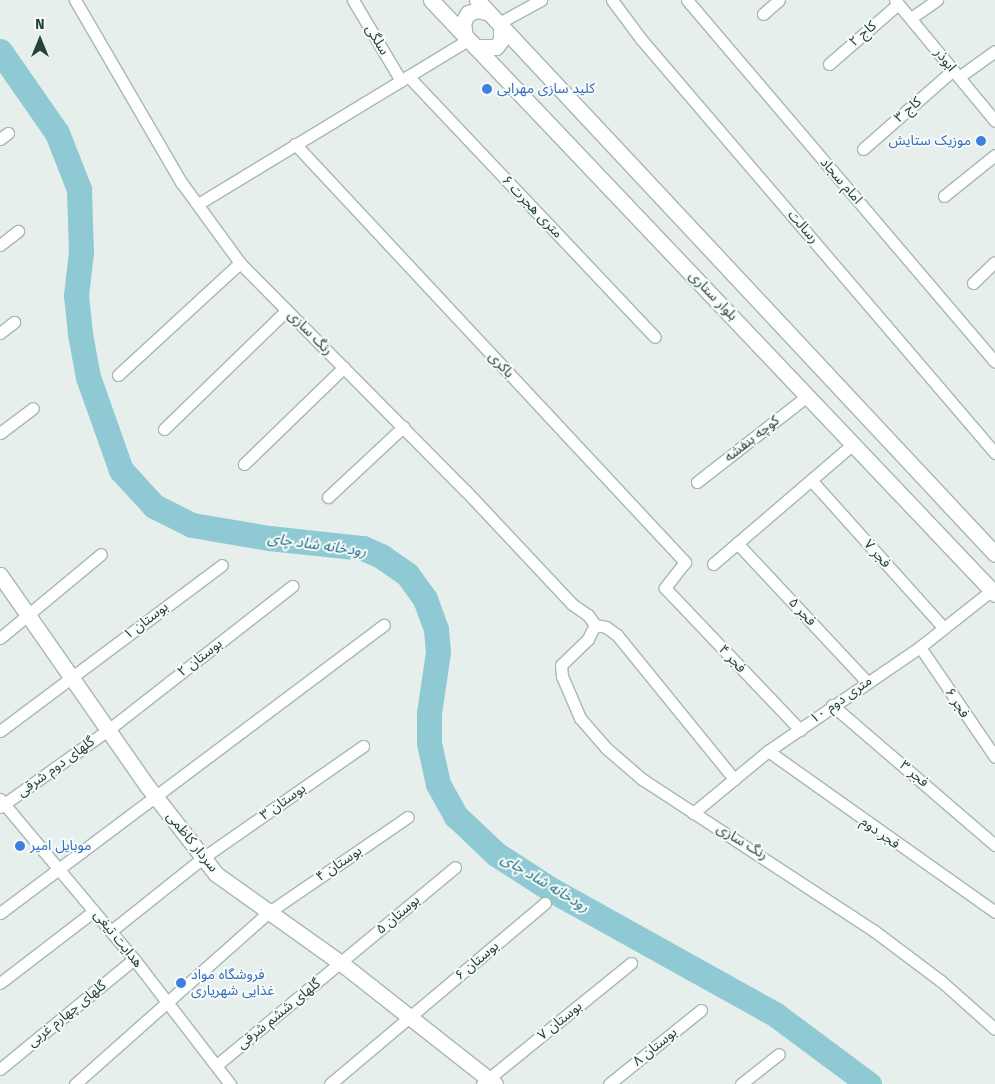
<!DOCTYPE html>
<html>
<head>
<meta charset="utf-8">
<style>
	body { margin:0 }
	#map { position:relative; width:995px; height:1084px; overflow:hidden; background:#e6efeb; font-family:"Fira Sans","Noto Sans Arabic",sans-serif }
	div>[style] { position:absolute }
	.river>* { height:25px; margin:-12.5px; padding:0 12.5px; transform-origin:12.5px; border-radius:12.5px; background:#8ec9d4 }
	.roads { filter:drop-shadow(1px 0 #a8b8b2) drop-shadow(-1px 0 #a8b8b2) drop-shadow(0 1px #a8b8b2) drop-shadow(0 -1px #a8b8b2) }
	.street>* { height:11px; margin:-5.5px; padding:0 5.5px; transform-origin:5.5px; border-radius:5.5px; background:#fff }
	.secondary>* { height:15px; margin:-7.5px; padding:0 7.5px; transform-origin:7.5px; border-radius:7.5px; background:#fff }
	.dots>* { width:14px; height:14px; translate:-50% -50%; box-sizing:border-box; border:2px solid #f7fbf9; border-radius:50% }
	span { translate:-50% -50%; white-space:nowrap; text-align:center; line-height:1.15; -webkit-text-stroke:4px #f7fbf9; paint-order:stroke }
	.street-label { font-size:14px; color:#24423a }
	.shop-label { font-size:14px; color:#366cbe }
	.left { translate:0 -50%; text-align:left }
	.right { translate:-100% -50%; text-align:right }
	.water-label { font-size:15px; color:#1c6f80; font-style:italic }
	.north { position:absolute; left:15px; top:15px; width:50px; height:50px; -webkit-text-stroke:4px #f7fbf9; paint-order:stroke; rotate:0deg; font-size:14px; font-weight:700; line-height:20px; text-align:center; color:#24423a }
	.north::after { content:''; display:block; margin:auto; width:18px; height:22px; background:#24423a; clip-path:polygon(50% 0,100% 100%,50% 72%,0 100%) }
</style>
</head>
<body>
<div id="map">
	<div class="river">
		<i style="left:0;top:51px;width:100px;rotate:55.2deg"></i>
		<i style="left:57px;top:133px;width:60px;rotate:68.6deg"></i>
		<i style="left:79px;top:189px;width:63px;rotate:88.2deg"></i>
		<i style="left:81px;top:252px;width:43px;rotate:96.6deg"></i>
		<i style="left:76px;top:295px;width:39px;rotate:84deg"></i>
		<i style="left:80px;top:334px;width:44px;rotate:79.5deg"></i>
		<i style="left:88px;top:377px;width:99px;rotate:70.5deg"></i>
		<i style="left:121px;top:470px;width:49px;rotate:47.5deg"></i>
		<i style="left:154px;top:506px;width:42px;rotate:26.6deg"></i>
		<i style="left:192px;top:525px;width:78px;rotate:9.6deg"></i>
		<i style="left:269px;top:538px;width:95px;rotate:6.1deg"></i>
		<i style="left:363px;top:548px;width:20px;rotate:24deg"></i>
		<i style="left:381px;top:556px;width:32px;rotate:35deg"></i>
		<i style="left:407px;top:574px;width:31px;rotate:54deg"></i>
		<i style="left:425px;top:599px;width:32px;rotate:70deg"></i>
		<i style="left:436px;top:629px;width:23px;rotate:85deg"></i>
		<i style="left:438px;top:652px;width:62px;rotate:98.4deg"></i>
		<i style="left:429px;top:713px;width:30px;rotate:90deg"></i>
		<i style="left:429px;top:743px;width:42px;rotate:77.6deg"></i>
		<i style="left:438px;top:784px;width:37px;rotate:61deg"></i>
		<i style="left:456px;top:816px;width:55px;rotate:43.5deg"></i>
		<i style="left:496px;top:854px;width:64px;rotate:32.9deg"></i>
		<i style="left:550px;top:889px;width:259px;rotate:29.1deg"></i>
		<i style="left:776px;top:1015px;width:116px;rotate:36.6deg"></i>
	</div>
	<div class="roads">
		<div class="street">
			<i style="left:75px;top:0;width:211px;rotate:59.8deg"></i>
			<i style="left:181px;top:182px;width:100px;rotate:53.9deg"></i>
			<i style="left:240px;top:263px;width:320px;rotate:45.3deg"></i>
			<i style="left:465px;top:490px;width:156px;rotate:46.8deg"></i>
			<i style="left:572px;top:604px;width:19px;rotate:35deg"></i>
			<i style="left:588px;top:615px;width:12px;rotate:55deg"></i>
			<i style="left:595px;top:625px;width:11px;rotate:10deg"></i>
			<i style="left:606px;top:627px;width:14px;rotate:36deg"></i>
			<i style="left:617px;top:635px;width:186px;rotate:50.9deg"></i>
			<i style="left:353px;top:0;width:94px;rotate:59.3deg"></i>
			<i style="left:612px;top:0;width:49px;rotate:53.4deg"></i>
			<i style="left:641px;top:39px;width:545px;rotate:49.47deg"></i>
			<i style="left:687px;top:0;width:475px;rotate:49.6deg"></i>
			<i style="left:895px;top:0;width:157px;rotate:50.4deg"></i>
			<i style="left:763px;top:14px;width:21px;rotate:-41deg"></i>
			<i style="left:911px;top:18px;width:32px;rotate:-35deg"></i>
			<i style="left:499px;top:23px;width:48px;rotate:-28.7deg"></i>
			<i style="left:829px;top:64px;width:91px;rotate:-41deg"></i>
			<i style="left:408px;top:76px;width:359px;rotate:46.6deg"></i>
			<i style="left:959px;top:77px;width:44px;rotate:-35.8deg"></i>
			<i style="left:0;top:139px;width:10px;rotate:-37deg"></i>
			<i style="left:295px;top:144px;width:572px;rotate:46.98deg"></i>
			<i style="left:685px;top:562px;width:33px;rotate:128deg"></i>
			<i style="left:665px;top:588px;width:196px;rotate:46.4deg"></i>
			<i style="left:863px;top:149px;width:120px;rotate:-41.3deg"></i>
			<i style="left:944px;top:196px;width:65px;rotate:-38.8deg"></i>
			<i style="left:198px;top:204px;width:316px;rotate:-31.3deg"></i>
			<i style="left:0;top:245px;width:23px;rotate:-38deg"></i>
			<i style="left:973px;top:283px;width:30px;rotate:-44deg"></i>
			<i style="left:0;top:333px;width:18px;rotate:-38deg"></i>
			<i style="left:118px;top:375px;width:166px;rotate:-42.6deg"></i>
			<i style="left:164px;top:429px;width:171px;rotate:-44.1deg"></i>
			<i style="left:0;top:433px;width:41px;rotate:-37.1deg"></i>
			<i style="left:244px;top:464px;width:139px;rotate:-44.1deg"></i>
			<i style="left:811px;top:480px;width:198px;rotate:48.1deg"></i>
			<i style="left:697px;top:482px;width:140px;rotate:-38deg"></i>
			<i style="left:328px;top:497px;width:103px;rotate:-43deg"></i>
			<i style="left:737px;top:543px;width:190px;rotate:46.9deg"></i>
			<i style="left:713px;top:564px;width:184px;rotate:-40.6deg"></i>
			<i style="left:595px;top:625px;width:16px;rotate:117deg"></i>
			<i style="left:588px;top:639px;width:37px;rotate:136deg"></i>
			<i style="left:561px;top:665px;width:11px;rotate:85deg"></i>
			<i style="left:562px;top:676px;width:46px;rotate:66.8deg"></i>
			<i style="left:580px;top:718px;width:40px;rotate:49deg"></i>
			<i style="left:606px;top:748px;width:48px;rotate:40.7deg"></i>
			<i style="left:642px;top:779px;width:276px;rotate:33.2deg"></i>
			<i style="left:873px;top:930px;width:85px;rotate:36.9deg"></i>
			<i style="left:941px;top:981px;width:72px;rotate:41.6deg"></i>
			<i style="left:0;top:638px;width:131px;rotate:-39.7deg"></i>
			<i style="left:920px;top:647px;width:133px;rotate:55.7deg"></i>
			<i style="left:832px;top:705px;width:215px;rotate:40.7deg"></i>
			<i style="left:0;top:731px;width:277px;rotate:-36.8deg"></i>
			<i style="left:768px;top:751px;width:278px;rotate:35.3deg"></i>
			<i style="left:0;top:799px;width:209px;rotate:50.1deg"></i>
			<i style="left:134px;top:959px;width:158px;rotate:52.5deg"></i>
			<i style="left:0;top:807px;width:133px;rotate:-35.5deg"></i>
			<i style="left:108px;top:730px;width:234px;rotate:-38deg"></i>
			<i style="left:693px;top:813px;width:97px;rotate:-39.6deg"></i>
			<i style="left:768px;top:751px;width:184px;rotate:-34.4deg"></i>
			<i style="left:920px;top:647px;width:92px;rotate:-38.4deg"></i>
			<i style="left:0;top:913px;width:480px;rotate:-36.9deg"></i>
			<i style="left:111px;top:931px;width:119px;rotate:-38.5deg"></i>
			<i style="left:204px;top:857px;width:194px;rotate:-34.9deg"></i>
			<i style="left:0;top:983px;width:118px;rotate:-37.5deg"></i>
			<i style="left:218px;top:1064px;width:308px;rotate:-39.7deg"></i>
			<i style="left:0;top:1069px;width:173px;rotate:-39.4deg"></i>
			<i style="left:75px;top:1084px;width:259px;rotate:-41.6deg"></i>
			<i style="left:269px;top:912px;width:168px;rotate:-34.4deg"></i>
			<i style="left:330px;top:1084px;width:281px;rotate:-40.1deg"></i>
			<i style="left:482px;top:1084px;width:192px;rotate:-39.1deg"></i>
			<i style="left:609px;top:1084px;width:118px;rotate:-38.8deg"></i>
			<i style="left:741px;top:1084px;width:48px;rotate:-38.3deg"></i>
		</div>
		<div class="secondary">
			<i style="left:431px;top:0;width:819px;rotate:46.48deg"></i>
			<i style="left:477px;top:0;width:758px;rotate:46.92deg"></i>
			<i style="left:465px;top:38px;width:16px;rotate:-97deg"></i>
			<i style="left:463px;top:22px;width:10px;rotate:-61deg"></i>
			<i style="left:468px;top:13px;width:10px;rotate:-17deg"></i>
			<i style="left:478px;top:10px;width:11px;rotate:15deg"></i>
			<i style="left:475px;top:47px;width:21px"></i>
			<i style="left:496px;top:47px;width:9px;rotate:-54deg"></i>
			<i style="left:501px;top:40px;width:15px;rotate:-90deg"></i>
			<i style="left:0;top:575px;width:259px;rotate:55.1deg"></i>
			<i style="left:148px;top:787px;width:110px;rotate:52deg"></i>
			<i style="left:216px;top:874px;width:153px;rotate:35.5deg"></i>
			<i style="left:341px;top:963px;width:196px;rotate:38.2deg"></i>
		</div>
	</div>
	<div class="dots">
		<i style="left:487px;top:89px;background:#3f7fe0"></i>
		<i style="left:981px;top:141px;background:#3f7fe0"></i>
		<i style="left:20px;top:846px;background:#3f7fe0"></i>
		<i style="left:181px;top:983px;background:#3f7fe0"></i>
	</div>
	<div class="street-label">
		<span style="left:863px;top:34px;rotate:-41deg">کاج ۲</span>
		<span style="left:377px;top:40px;rotate:59deg">سلگی</span>
		<span style="left:945px;top:60px;rotate:51deg">ابوذر</span>
		<span style="left:908px;top:110px;rotate:-41deg">کاج ۳</span>
		<span style="left:841px;top:181px;rotate:49deg">امام سجاد</span>
		<span style="left:532px;top:207px;rotate:46deg">۶ متری هجرت</span>
		<span style="left:803px;top:227px;rotate:49deg">رسالت</span>
		<span style="left:713px;top:296px;rotate:46deg">بلوار ستاری</span>
		<span style="left:310px;top:333px;rotate:45deg">رنگ سازی</span>
		<span style="left:501px;top:365px;rotate:47deg">باکری</span>
		<span style="left:752px;top:439px;rotate:-38deg">کوچه بنفشه</span>
		<span style="left:877px;top:554px;rotate:48deg">فجر ۷</span>
		<span style="left:802px;top:612px;rotate:47deg">فجر ۵</span>
		<span style="left:146px;top:621px;rotate:-37deg">بوستان ۱</span>
		<span style="left:200px;top:658px;rotate:-38deg">بوستان ۲</span>
		<span style="left:732px;top:659px;rotate:46deg">فجر ۴</span>
		<span style="left:841px;top:700px;rotate:-35deg">۱۰ متری دوم</span>
		<span style="left:957px;top:703px;rotate:57deg">فجر ۶</span>
		<span style="left:56px;top:767px;rotate:-36deg">گلهای دوم شرقی</span>
		<span style="left:914px;top:774px;rotate:40deg">فجر ۳</span>
		<span style="left:283px;top:802px;rotate:-35deg">بوستان ۳</span>
		<span style="left:880px;top:833px;rotate:36deg">فجر دوم</span>
		<span style="left:192px;top:842px;rotate:51deg">سردار کاظمی</span>
		<span style="left:742px;top:842px;rotate:31deg">رنگ سازی</span>
		<span style="left:339px;top:864px;rotate:-34deg">بوستان ۴</span>
		<span style="left:398px;top:915px;rotate:-40deg">بوستان ۵</span>
		<span style="left:118px;top:939px;rotate:51deg">هدایت تیغی</span>
		<span style="left:477px;top:961px;rotate:-40deg">بوستان ۶</span>
		<span style="left:67px;top:1014px;rotate:-39deg">گلهای چهارم غربی</span>
		<span style="left:279px;top:1014px;rotate:-39deg">گلهای ششم شرقی</span>
		<span style="left:560px;top:1021px;rotate:-39deg">بوستان ۷</span>
		<span style="left:655px;top:1047px;rotate:-39deg">بوستان ۸</span>
	</div>
	<div class="shop-label">
		<span class="left" style="left:497px;top:89px">کلید سازی مهرابی</span>
		<span class="right" style="left:971px;top:141px">موزیک ستایش</span>
		<span class="left" style="left:30px;top:846px">موبایل امیر</span>
		<span class="left" style="left:191px;top:983px">فروشگاه مواد<br>غذایی شهریاری</span>
	</div>
	<div class="water-label">
		<span style="left:317px;top:545px;rotate:8deg">رودخانه شاد چای</span>
		<span style="left:545px;top:883px;rotate:31deg">رودخانه شاد چای</span>
	</div>
	<div class="north">N</div>
</div>
</body>
</html>
